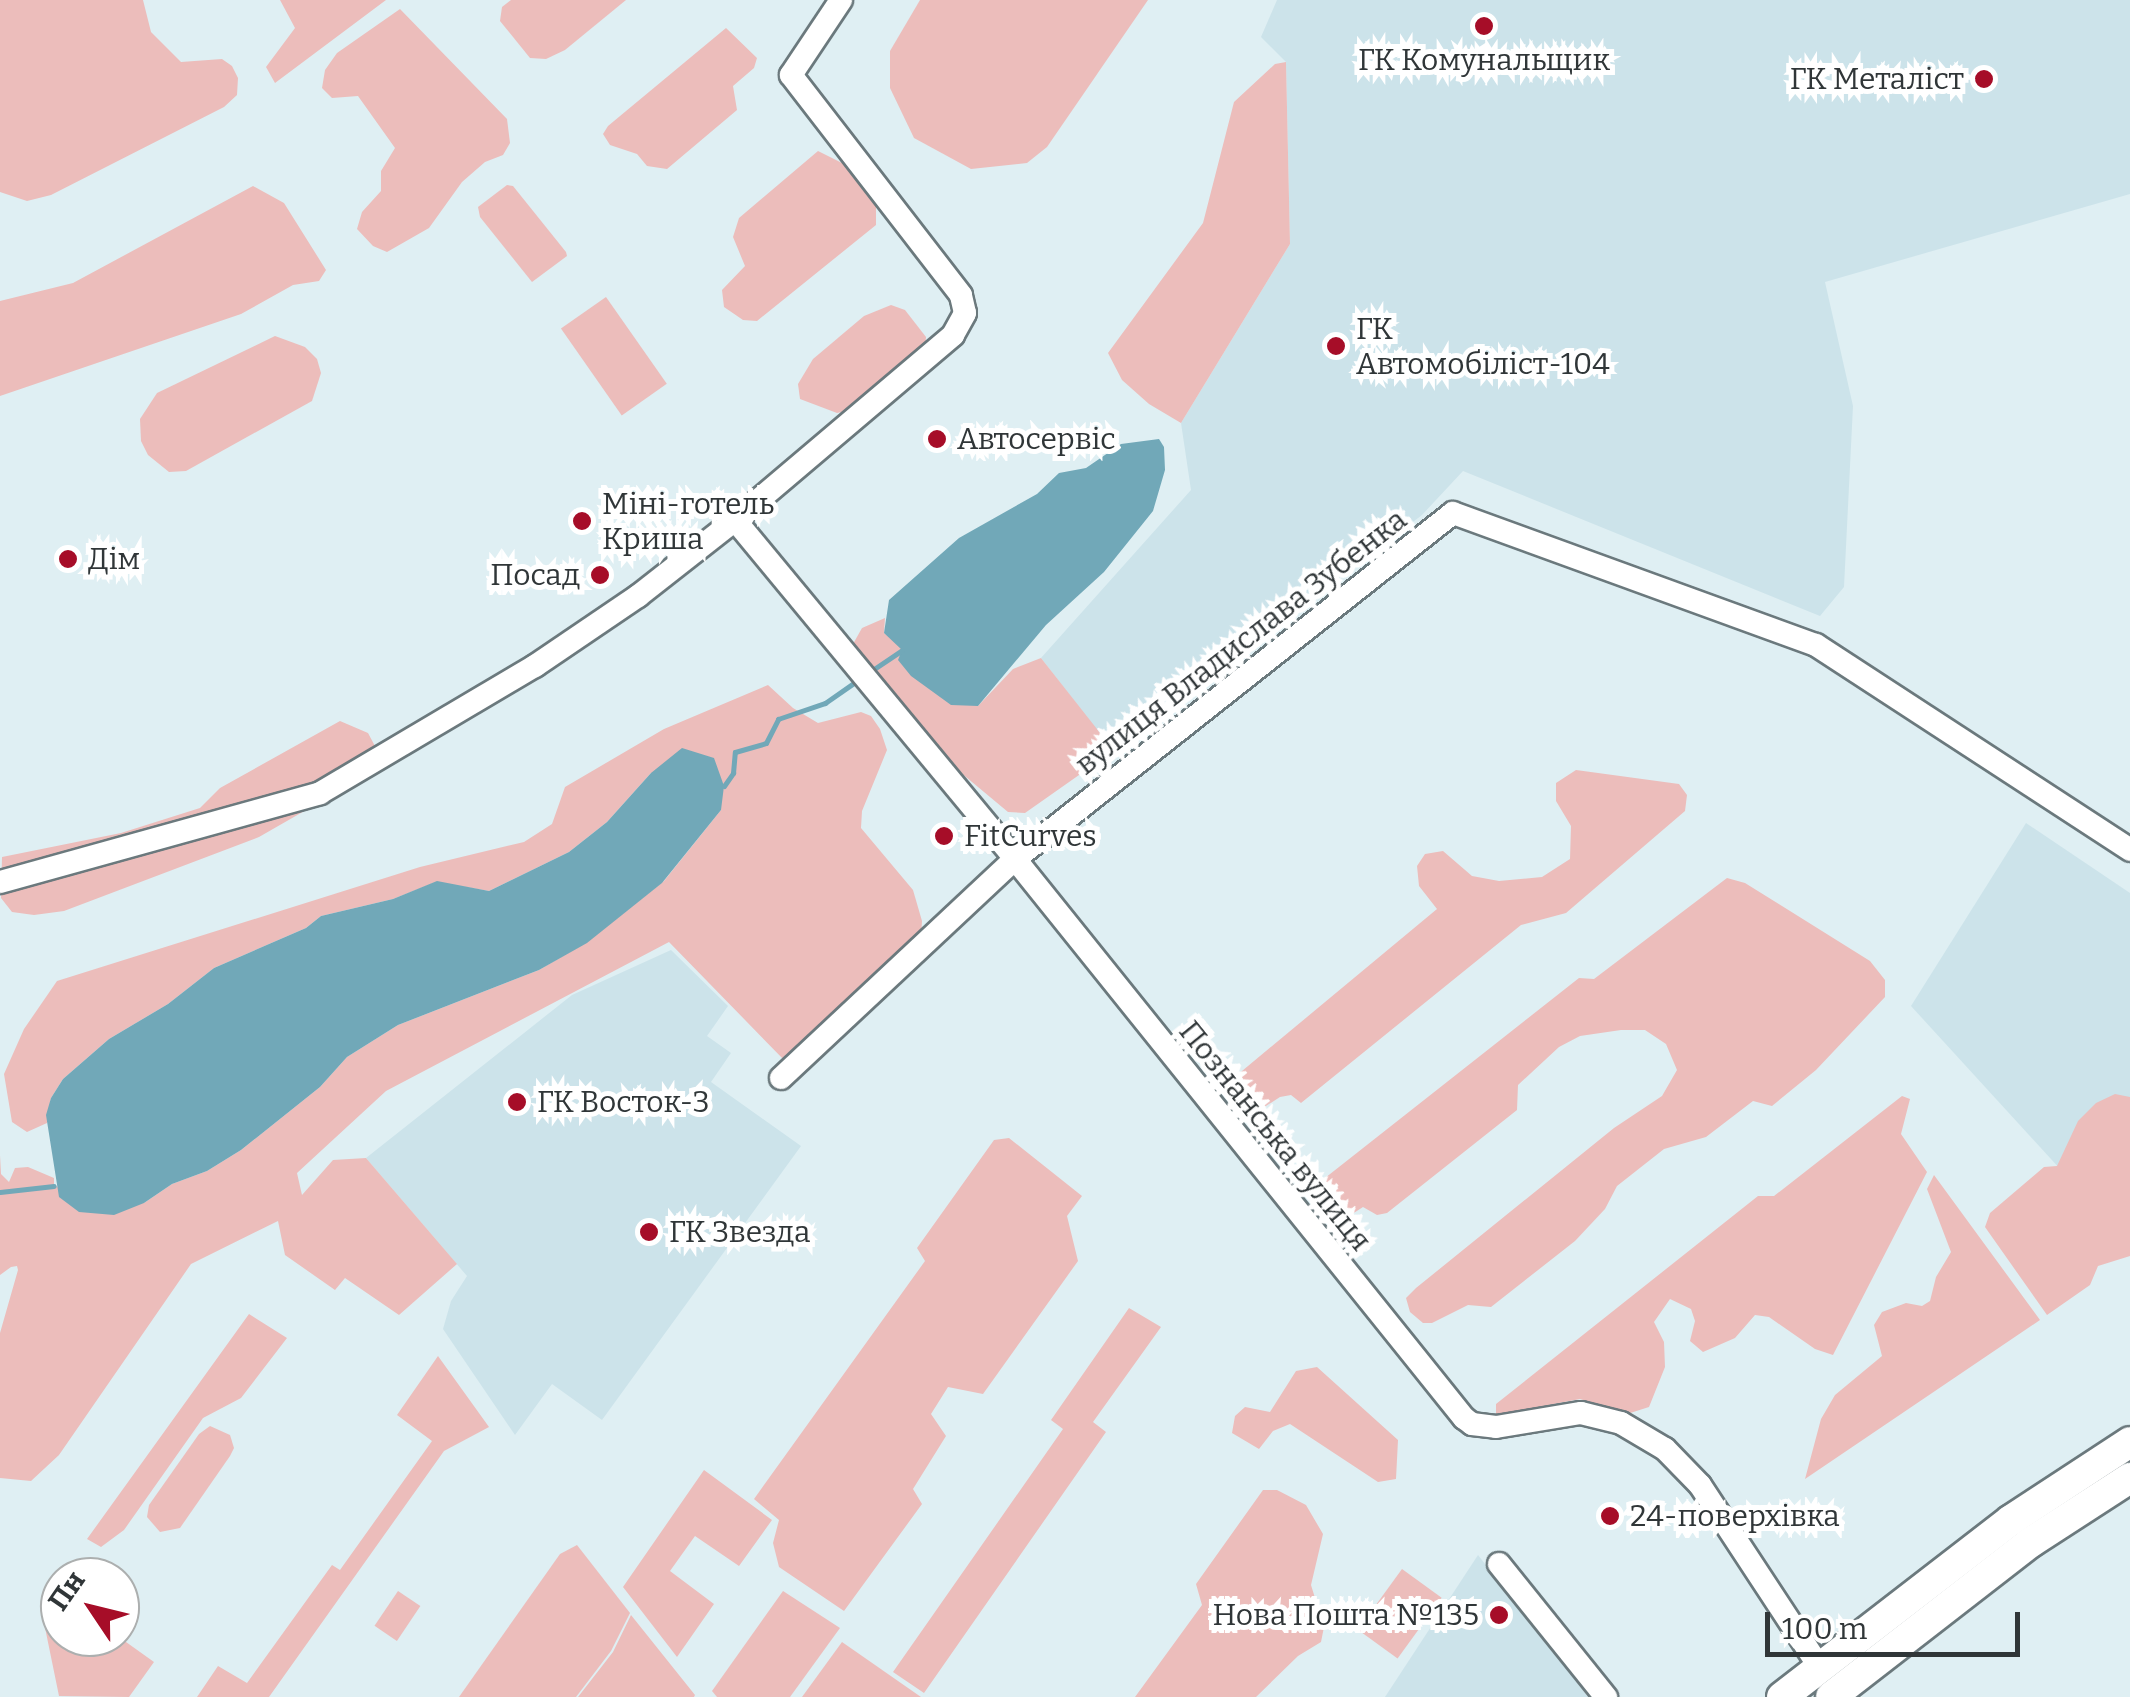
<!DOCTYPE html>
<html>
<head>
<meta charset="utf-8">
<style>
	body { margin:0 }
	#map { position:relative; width:2130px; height:1697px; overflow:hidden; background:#dfeff3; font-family:Bitter,serif }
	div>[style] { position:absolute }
	.built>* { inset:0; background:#cce3ea }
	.green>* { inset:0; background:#ecbdbb; transform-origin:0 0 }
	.water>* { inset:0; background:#71a8b8 }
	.stream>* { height:5px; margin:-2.5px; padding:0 2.5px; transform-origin:2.5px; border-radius:2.5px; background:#71a8b8 }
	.roads { filter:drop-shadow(2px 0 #6b797d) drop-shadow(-2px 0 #6b797d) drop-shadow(0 2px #6b797d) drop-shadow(0 -2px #6b797d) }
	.minor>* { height:22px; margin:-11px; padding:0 11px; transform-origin:11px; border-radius:11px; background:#fff }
	.major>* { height:30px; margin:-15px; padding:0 15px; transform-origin:15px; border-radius:15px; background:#fff }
	.dots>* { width:28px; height:28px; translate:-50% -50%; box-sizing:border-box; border:5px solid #fff; border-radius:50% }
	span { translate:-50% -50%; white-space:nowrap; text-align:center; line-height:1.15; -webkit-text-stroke:10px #fff; paint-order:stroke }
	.poi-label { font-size:30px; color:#303638 }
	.right { translate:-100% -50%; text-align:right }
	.left { translate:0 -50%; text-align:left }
	.street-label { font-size:30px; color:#303638 }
	.north { position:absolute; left:40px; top:1557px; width:100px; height:100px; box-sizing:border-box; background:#fff; border:2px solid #acafaf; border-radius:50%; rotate:305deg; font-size:28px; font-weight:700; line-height:40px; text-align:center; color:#303638 }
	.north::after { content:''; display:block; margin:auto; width:35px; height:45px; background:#a60d28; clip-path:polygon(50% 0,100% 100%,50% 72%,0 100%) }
	.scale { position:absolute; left:1765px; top:1612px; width:255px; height:45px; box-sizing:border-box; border:5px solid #303638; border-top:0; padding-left:12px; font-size:30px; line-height:35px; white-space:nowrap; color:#303638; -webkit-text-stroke:8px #fff; paint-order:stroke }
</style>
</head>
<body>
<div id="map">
	<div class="built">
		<i style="clip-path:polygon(1277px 0,2130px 0,2130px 194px,1825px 282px,1853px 406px,1844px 587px,1820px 616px,1463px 471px,1422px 515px,1113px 751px,1041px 658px,1191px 490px,1181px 423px,1290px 244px,1286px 62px,1261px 37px)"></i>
		<i style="clip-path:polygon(2026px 823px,2130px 893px,2130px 1099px,2072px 1182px,1911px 1006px)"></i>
		<i style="clip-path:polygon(671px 950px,728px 1006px,707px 1036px,731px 1053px,711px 1082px,801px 1146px,602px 1420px,552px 1384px,515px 1435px,443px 1329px,451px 1301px,467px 1276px,366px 1158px,572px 995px)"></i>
		<i style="clip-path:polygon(1478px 1555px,1500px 1583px,1588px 1697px,1385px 1697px)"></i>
	</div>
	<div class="green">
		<i style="clip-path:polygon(0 0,143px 0,151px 32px,181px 62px,222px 59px,232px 66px,238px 78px,237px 95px,224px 107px,51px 195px,27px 201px,0 192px)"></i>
		<i style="clip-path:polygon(280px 0,386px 0,275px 83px,266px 67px,295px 28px)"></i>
		<i style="clip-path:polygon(511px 0,626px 0,565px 50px,546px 59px,530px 58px,500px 21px,502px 7px)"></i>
		<i style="clip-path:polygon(920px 0,1148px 0,1047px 147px,1027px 163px,971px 169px,914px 138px,890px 88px,890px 51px)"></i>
		<i style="clip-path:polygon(400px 9px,507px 119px,510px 143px,503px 155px,485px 162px,462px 182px,429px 228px,387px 252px,373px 246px,357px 229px,362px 212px,381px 191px,381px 171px,395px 148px,358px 96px,332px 98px,322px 88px,325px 70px,337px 53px)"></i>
		<i style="clip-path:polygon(726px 28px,757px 58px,754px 68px,733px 86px,737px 110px,667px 169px,647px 166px,637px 154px,610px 145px,603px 134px,608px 126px)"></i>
		<i style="clip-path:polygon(1286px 62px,1290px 244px,1181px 423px,1149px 404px,1122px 380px,1108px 353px,1203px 223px,1234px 102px,1275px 64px)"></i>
		<i style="clip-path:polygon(818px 151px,854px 169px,876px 199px,876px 225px,757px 321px,743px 320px,724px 307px,722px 290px,745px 266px,733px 237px,739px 218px)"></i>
		<i style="clip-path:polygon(507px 185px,513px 186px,566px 252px,567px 256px,532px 282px,480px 217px,478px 207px)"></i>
		<i style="clip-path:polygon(253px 186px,284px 203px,326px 270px,319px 281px,293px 285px,241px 314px,0 396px,0 301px,73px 283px)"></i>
		<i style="left:606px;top:297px;width:106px;height:55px;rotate:55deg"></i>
		<i style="clip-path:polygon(891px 305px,905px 310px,926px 337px,925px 348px,852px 410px,837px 413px,800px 399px,798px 384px,813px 359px,864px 316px)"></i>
		<i style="clip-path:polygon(275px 336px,305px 347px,317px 359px,321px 373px,312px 401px,186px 471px,169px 472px,148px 455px,141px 441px,140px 419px,157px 393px)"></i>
		<i style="clip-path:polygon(885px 618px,884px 633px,978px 706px,1013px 669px,1041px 658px,1108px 743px,1089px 768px,1025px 813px,1008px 812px,960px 772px,857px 656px,853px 644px,862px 628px)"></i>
		<i style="clip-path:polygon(768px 685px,793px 708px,818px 723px,861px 712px,871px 716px,880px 729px,887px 750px,862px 811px,861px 828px,913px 890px,922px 921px,921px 937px,785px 1061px,669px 942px,386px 1091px,297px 1173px,302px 1195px,333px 1160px,366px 1158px,457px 1264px,399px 1315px,345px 1278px,335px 1290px,285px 1255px,278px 1221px,191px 1264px,59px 1455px,31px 1481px,0 1478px,0 1333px,18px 1270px,17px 1266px,11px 1267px,0 1275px,0 1155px,1px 1174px,9px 1182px,15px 1168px,28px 1167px,54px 1178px,54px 1186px,144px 1203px,172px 1184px,207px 1171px,241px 1150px,320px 1087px,347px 1057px,398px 1025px,539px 970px,587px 942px,664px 881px,721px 810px,651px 773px,607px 822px,569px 852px,489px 891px,436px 882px,393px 899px,321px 916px,306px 928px,214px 968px,168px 1004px,109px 1039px,63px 1079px,51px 1098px,47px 1123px,27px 1132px,12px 1122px,4px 1074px,24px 1029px,57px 981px,420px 867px,524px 842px,552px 824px,565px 787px,664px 729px)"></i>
		<i style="clip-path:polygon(340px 721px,368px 733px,376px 748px,348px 786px,259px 837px,64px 911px,34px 915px,12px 912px,1px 898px,2px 857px,121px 833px,200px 808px,220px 788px)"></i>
		<i style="clip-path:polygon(1576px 770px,1679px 784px,1687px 795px,1685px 811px,1566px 913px,1521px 925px,1301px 1103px,1291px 1095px,1280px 1097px,1255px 1113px,1245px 1111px,1230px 1092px,1230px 1081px,1437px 909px,1419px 886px,1417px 866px,1425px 854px,1443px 851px,1472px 876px,1499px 881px,1542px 877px,1570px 859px,1571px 826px,1556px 801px,1556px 783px)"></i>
		<i style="clip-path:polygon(1727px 878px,1745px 883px,1870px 961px,1885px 980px,1885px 997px,1816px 1070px,1772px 1106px,1753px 1101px,1706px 1137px,1664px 1149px,1617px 1186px,1605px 1209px,1575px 1241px,1491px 1307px,1468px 1305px,1432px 1323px,1423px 1323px,1410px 1312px,1406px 1298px,1416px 1288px,1614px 1128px,1662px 1096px,1677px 1070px,1666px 1044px,1645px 1030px,1621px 1030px,1580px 1036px,1559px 1047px,1518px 1085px,1517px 1110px,1387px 1213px,1377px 1215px,1363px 1207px,1340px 1222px,1333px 1220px,1318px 1198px,1325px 1178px,1579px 978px,1594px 979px)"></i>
		<i style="clip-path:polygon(2115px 1094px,2130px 1097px,2130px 1256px,2098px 1266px,2090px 1285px,2047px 1315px,1985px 1227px,1990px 1213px,2044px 1167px,2057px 1166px,2078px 1121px,2096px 1103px)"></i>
		<i style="clip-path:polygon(1902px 1096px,1910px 1099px,1901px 1134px,1927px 1172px,1833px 1355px,1815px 1349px,1769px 1317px,1755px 1315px,1735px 1338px,1703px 1352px,1690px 1341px,1695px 1321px,1691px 1309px,1670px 1299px,1654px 1322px,1664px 1342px,1665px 1367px,1649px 1407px,1627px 1414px,1580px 1399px,1496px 1415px,1496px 1404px,1758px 1196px,1774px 1196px)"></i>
		<i style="clip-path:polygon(1009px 1138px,1082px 1196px,1067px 1216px,1078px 1261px,983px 1394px,948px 1387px,931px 1414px,946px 1436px,913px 1489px,922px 1504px,844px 1611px,779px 1567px,773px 1543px,779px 1520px,754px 1499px,925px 1261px,917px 1248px,994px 1140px)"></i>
		<i style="clip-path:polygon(1934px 1175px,2040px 1320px,1805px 1479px,1821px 1419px,1835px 1395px,1882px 1356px,1874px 1325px,1882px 1312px,1906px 1303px,1922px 1306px,1930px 1301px,1936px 1277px,1951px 1252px,1927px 1189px)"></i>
		<i style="clip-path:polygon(1129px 1308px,1161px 1327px,1093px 1422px,1106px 1432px,924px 1693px,893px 1672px,1063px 1429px,1051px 1420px)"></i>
		<i style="clip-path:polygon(249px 1314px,287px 1338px,241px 1398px,203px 1418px,124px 1530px,101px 1547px,87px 1539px)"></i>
		<i style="clip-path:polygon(438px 1356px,489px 1427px,444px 1451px,269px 1697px,197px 1697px,218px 1666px,247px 1683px,332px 1565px,340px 1570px,432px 1441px,397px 1415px)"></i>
		<i style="clip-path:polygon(1317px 1367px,1398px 1440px,1396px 1479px,1378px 1482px,1290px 1424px,1273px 1431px,1259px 1449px,1232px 1433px,1235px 1416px,1245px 1407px,1270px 1412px,1296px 1371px)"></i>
		<i style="clip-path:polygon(210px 1426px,230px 1435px,234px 1448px,230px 1456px,180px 1528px,160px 1532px,147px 1517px,149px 1505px,199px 1434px)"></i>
		<i style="clip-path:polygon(704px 1470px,772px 1520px,739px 1566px,695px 1536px,670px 1571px,714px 1604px,677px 1657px,623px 1587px)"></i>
		<i style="clip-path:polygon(1263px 1490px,1277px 1490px,1306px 1505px,1323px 1534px,1311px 1585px,1324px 1627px,1321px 1642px,1298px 1656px,1256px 1697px,1135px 1697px,1202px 1605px,1196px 1584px)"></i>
		<i style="clip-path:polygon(577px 1545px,630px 1613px,611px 1651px,576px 1697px,459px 1697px,560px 1554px)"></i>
		<i style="left:1402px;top:1569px;width:49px;height:75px;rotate:36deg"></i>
		<i style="left:398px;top:1591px;width:27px;height:42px;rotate:34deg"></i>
		<i style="clip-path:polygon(783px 1591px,840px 1628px,790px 1697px,717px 1697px,712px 1691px)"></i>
		<i style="clip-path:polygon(60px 1600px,60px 1637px,119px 1637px,154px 1662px,129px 1697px,59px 1696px,42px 1613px)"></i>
		<i style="clip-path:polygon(631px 1615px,695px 1695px,694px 1697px,578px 1697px,613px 1652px)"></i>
		<i style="clip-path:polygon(842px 1642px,921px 1697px,802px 1697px)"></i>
	</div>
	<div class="water">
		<i style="clip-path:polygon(1159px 439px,1164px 447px,1165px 470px,1153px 511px,1104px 572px,1046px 625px,978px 706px,951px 705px,911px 676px,898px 660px,902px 650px,884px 633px,889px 600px,959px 538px,1037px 494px,1059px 473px,1086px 468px,1121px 444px)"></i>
		<i style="clip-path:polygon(682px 748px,714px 758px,724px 786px,721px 810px,662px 883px,587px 943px,539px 970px,398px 1025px,347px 1057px,320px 1087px,241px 1150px,207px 1171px,172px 1184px,144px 1203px,114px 1215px,79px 1212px,59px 1197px,46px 1115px,51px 1098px,63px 1079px,109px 1039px,168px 1004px,214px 968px,306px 928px,321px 916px,393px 899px,437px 881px,489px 891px,569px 852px,607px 822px,651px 773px)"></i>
	</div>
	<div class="stream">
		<i style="left:871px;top:671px;width:37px;rotate:-34deg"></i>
		<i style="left:724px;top:786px;width:16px;rotate:-55deg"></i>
		<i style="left:733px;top:773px;width:21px;rotate:-85deg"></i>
		<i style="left:735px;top:752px;width:32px;rotate:-16deg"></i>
		<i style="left:766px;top:743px;width:27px;rotate:-63deg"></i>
		<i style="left:778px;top:719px;width:50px;rotate:-18.8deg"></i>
		<i style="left:825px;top:703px;width:40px;rotate:-34.9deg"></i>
		<i style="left:0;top:1192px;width:54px;rotate:-6.3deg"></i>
	</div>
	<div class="roads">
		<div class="minor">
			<i style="left:735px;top:520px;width:440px;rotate:50.4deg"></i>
			<i style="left:1015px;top:859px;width:717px;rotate:51.23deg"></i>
			<i style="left:1464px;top:1418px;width:10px;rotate:37deg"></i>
			<i style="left:1472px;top:1424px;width:24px;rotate:7deg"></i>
			<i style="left:1496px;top:1427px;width:86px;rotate:-9.4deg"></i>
			<i style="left:1581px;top:1413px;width:41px;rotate:14deg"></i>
			<i style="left:1621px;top:1423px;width:51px;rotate:30.6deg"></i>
			<i style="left:1665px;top:1449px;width:50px;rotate:45.8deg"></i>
			<i style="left:1700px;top:1485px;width:217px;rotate:56.7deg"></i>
			<i style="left:0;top:882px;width:332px;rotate:-15.5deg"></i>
			<i style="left:320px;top:793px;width:250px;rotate:-30.6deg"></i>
			<i style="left:535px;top:666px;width:125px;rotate:-34.2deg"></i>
			<i style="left:638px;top:596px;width:123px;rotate:-38.1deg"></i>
			<i style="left:735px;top:520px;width:286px;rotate:-40.3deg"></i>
			<i style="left:953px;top:335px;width:25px;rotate:-61deg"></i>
			<i style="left:965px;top:313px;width:18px;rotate:-103deg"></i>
			<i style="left:961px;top:295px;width:278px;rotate:-127.7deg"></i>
			<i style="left:791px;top:75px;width:90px;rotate:-56.3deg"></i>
			<i style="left:781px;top:1078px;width:320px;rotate:-43.1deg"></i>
			<i style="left:1015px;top:859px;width:558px;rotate:-38.31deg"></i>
			<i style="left:1453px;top:513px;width:386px;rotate:20deg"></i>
			<i style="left:1816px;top:645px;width:375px;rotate:33.1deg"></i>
			<i style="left:1499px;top:1564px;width:171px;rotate:51.2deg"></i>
		</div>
		<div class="major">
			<i style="left:1782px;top:1697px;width:289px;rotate:-37.7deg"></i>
			<i style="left:2011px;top:1520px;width:142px;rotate:-33.2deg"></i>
			<i style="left:1831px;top:1697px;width:253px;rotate:-37.8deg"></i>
			<i style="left:2031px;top:1542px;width:118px;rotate:-32.9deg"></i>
		</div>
	</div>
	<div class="dots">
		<i style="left:1484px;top:26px;background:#a60d28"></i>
		<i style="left:1984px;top:79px;background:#a60d28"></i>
		<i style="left:1336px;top:346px;background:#a60d28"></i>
		<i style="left:937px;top:439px;background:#a60d28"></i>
		<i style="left:582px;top:521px;background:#a60d28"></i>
		<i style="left:68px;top:559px;background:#a60d28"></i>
		<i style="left:600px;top:575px;background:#a60d28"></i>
		<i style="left:944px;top:836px;background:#a60d28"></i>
		<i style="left:517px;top:1102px;background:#a60d28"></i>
		<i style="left:649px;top:1232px;background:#a60d28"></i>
		<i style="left:1610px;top:1516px;background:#a60d28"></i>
		<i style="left:1499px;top:1615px;background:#a60d28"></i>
	</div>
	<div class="poi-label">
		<span style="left:1484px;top:60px">ГК Комунальщик</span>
		<span class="right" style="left:1964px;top:79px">ГК Металіст</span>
		<span class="left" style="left:1356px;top:346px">ГК<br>Автомобіліст-104</span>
		<span class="left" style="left:957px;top:439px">Автосервіс</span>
		<span class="left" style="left:602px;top:521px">Міні-готель<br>Криша</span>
		<span class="left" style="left:88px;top:559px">Дім</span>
		<span class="right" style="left:580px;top:575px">Посад</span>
		<span class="left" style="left:964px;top:836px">FitCurves</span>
		<span class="left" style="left:537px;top:1102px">ГК Восток-3</span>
		<span class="left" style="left:669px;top:1232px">ГК Звезда</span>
		<span class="left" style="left:1630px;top:1516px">24-поверхівка</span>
		<span class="right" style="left:1479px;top:1615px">Нова Пошта №135</span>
	</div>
	<div class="street-label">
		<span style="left:1241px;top:642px;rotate:-38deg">вулиця Владислава Зубенка</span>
		<span style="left:1275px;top:1136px;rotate:51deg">Познанська вулиця</span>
	</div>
	<div class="north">Пн</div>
	<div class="scale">100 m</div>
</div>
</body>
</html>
